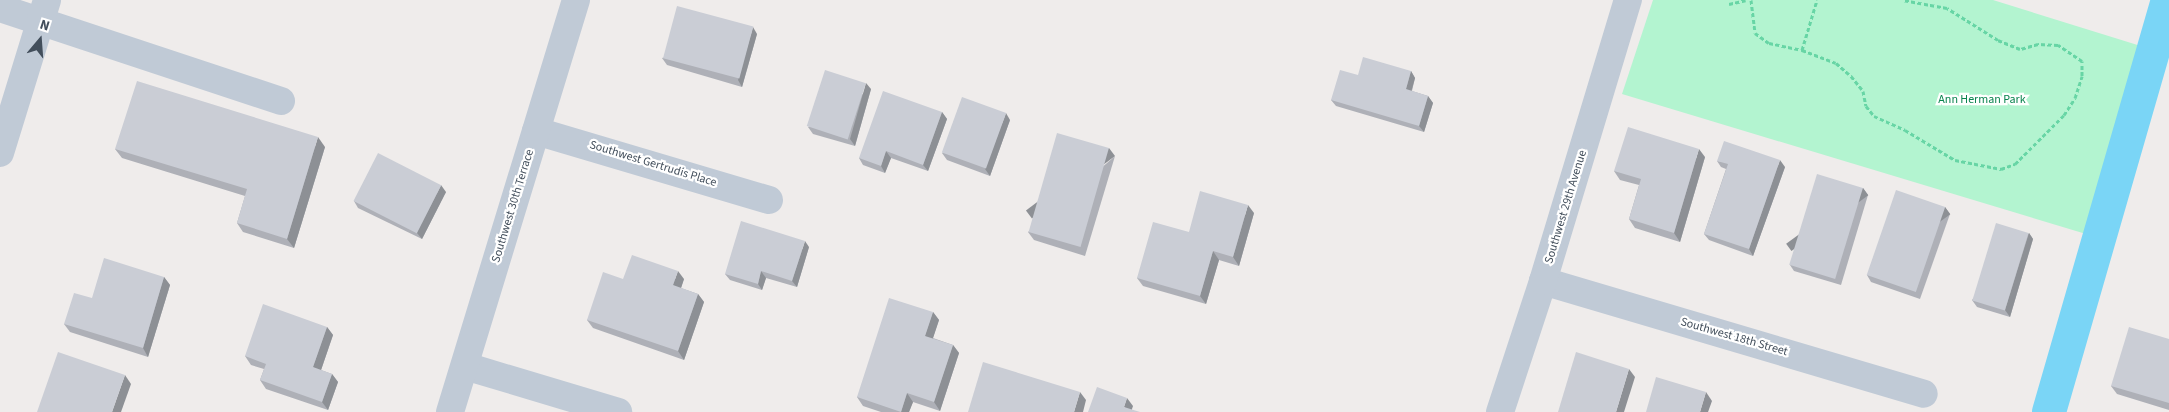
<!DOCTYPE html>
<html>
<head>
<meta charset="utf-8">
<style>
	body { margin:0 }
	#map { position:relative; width:2169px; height:412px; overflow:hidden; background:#efeceb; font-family:"Source Sans 3",sans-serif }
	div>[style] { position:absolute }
	.green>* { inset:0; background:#b3f4d0 }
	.canal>* { height:34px; margin:-17px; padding:0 17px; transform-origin:17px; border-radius:17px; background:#7ad5f6 }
	.path>* { height:3px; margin-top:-1.5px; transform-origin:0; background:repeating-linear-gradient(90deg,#67d5a5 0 4px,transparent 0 6.5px) }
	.minor>* { height:28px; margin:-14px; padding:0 14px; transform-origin:14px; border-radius:14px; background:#c0cad6 }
	.wall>* { inset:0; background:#aeb0b7 }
	.shaded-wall>* { inset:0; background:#8d9095; transform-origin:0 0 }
	.building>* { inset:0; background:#cacdd5; transform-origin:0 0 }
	span { translate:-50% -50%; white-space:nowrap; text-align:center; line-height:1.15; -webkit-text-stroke:4.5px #fff; paint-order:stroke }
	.park-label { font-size:12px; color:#0b844f }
	.street-label { font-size:12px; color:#424e5b }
	.north { position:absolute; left:15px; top:15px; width:50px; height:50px; -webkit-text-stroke:4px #fff; paint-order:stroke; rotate:18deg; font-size:14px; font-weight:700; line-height:20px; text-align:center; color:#424e5b }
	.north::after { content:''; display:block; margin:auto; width:18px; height:22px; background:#424e5b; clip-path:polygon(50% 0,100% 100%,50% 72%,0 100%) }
</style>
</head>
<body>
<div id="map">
	<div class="green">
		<i style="clip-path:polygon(1653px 0,1993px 0,2144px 47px,2086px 234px,1622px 94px)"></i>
	</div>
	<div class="canal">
		<i style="left:2049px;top:412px;width:429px;rotate:-73.9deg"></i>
	</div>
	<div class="path">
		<i style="left:1751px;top:0;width:33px;rotate:83deg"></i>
		<i style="left:1755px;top:33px;width:17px;rotate:36deg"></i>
		<i style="left:1769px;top:43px;width:34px;rotate:12deg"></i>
		<i style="left:1802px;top:50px;width:52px;rotate:-73.3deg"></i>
		<i style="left:1729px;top:4px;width:17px;rotate:-13deg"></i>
		<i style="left:1802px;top:50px;width:36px;rotate:21deg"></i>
		<i style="left:1836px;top:63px;width:20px;rotate:41deg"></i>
		<i style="left:1851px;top:76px;width:19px;rotate:51deg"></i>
		<i style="left:1863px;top:91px;width:15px;rotate:79deg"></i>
		<i style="left:1866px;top:106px;width:13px;rotate:51deg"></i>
		<i style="left:1874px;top:116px;width:34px;rotate:24deg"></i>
		<i style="left:1905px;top:130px;width:58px;rotate:31deg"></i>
		<i style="left:1955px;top:160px;width:47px;rotate:11.1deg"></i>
		<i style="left:2001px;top:169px;width:15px;rotate:-20deg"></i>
		<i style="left:2015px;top:164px;width:69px;rotate:-45deg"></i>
		<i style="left:2064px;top:115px;width:20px;rotate:-57deg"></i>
		<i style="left:2075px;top:98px;width:23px;rotate:-72deg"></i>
		<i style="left:2082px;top:76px;width:15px;rotate:-90deg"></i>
		<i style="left:2082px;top:61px;width:29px;rotate:-146deg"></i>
		<i style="left:2058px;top:45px;width:20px;rotate:-177deg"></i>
		<i style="left:2038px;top:44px;width:19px;rotate:164deg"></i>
		<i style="left:2020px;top:49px;width:24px;rotate:-158deg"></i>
		<i style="left:1998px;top:40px;width:60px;rotate:-147.9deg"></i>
		<i style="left:1947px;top:8px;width:45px;rotate:-169.7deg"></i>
	</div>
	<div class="minor">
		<i style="left:0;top:8px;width:296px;rotate:18.3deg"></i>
		<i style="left:536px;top:131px;width:243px;rotate:16.5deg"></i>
		<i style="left:0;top:153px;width:160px;rotate:-72.9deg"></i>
		<i style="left:1543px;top:281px;width:397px;rotate:16.5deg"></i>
		<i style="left:465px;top:366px;width:160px;rotate:16.7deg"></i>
		<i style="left:450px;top:412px;width:431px;rotate:-73deg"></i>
		<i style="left:1500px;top:412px;width:138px;rotate:-71.8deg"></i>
		<i style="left:1543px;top:281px;width:294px;rotate:-73.2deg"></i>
	</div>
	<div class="wall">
		<i style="clip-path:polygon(757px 34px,742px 87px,667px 65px,662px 58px)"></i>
		<i style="clip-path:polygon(1411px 71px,1415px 78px,1412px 91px,1428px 96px,1433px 103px,1424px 132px,1336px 106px,1331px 100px,1358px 75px)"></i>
		<i style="clip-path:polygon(871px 89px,855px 146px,813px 134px,808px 127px)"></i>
		<i style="clip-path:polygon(942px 112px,947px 119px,928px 171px,891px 158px,885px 173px,863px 165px,859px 158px)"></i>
		<i style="clip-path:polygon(1010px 120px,990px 176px,947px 160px,942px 153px)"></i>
		<i style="clip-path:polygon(325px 147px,294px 248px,243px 232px,237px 223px,245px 196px,122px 158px,115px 149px)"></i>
		<i style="clip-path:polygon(1115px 156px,1085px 256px,1034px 240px,1028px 232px)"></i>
		<i style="clip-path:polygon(1705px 157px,1680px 242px,1635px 228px,1629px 219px,1639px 185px,1620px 180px,1614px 171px)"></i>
		<i style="clip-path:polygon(1717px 161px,1785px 167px,1753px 256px,1709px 240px,1704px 234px,1726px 169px,1721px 167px)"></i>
		<i style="clip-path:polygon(1863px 188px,1868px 195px,1841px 285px,1794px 271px,1790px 265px)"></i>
		<i style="clip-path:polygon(446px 192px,422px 239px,358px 208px,354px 201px)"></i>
		<i style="clip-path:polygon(1945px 207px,1950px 214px,1920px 299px,1871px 282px,1867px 275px)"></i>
		<i style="clip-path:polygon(1254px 213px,1239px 266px,1219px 260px,1206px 304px,1143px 286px,1137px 278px,1189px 232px)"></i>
		<i style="clip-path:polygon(2029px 233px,2033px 239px,2010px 317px,1977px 307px,1972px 300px)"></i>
		<i style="clip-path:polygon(809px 247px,797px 287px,766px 278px,762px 290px,730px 280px,725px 274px)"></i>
		<i style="clip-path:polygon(164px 277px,170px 285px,148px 357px,70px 332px,64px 324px)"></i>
		<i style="clip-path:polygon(623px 279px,684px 279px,681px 288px,698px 294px,704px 302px,684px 360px,593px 328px,587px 320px)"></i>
		<i style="clip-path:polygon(933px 312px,939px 320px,933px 338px,953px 345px,959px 353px,940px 411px,913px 402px,909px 412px,881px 412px,863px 406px,857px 397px)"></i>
		<i style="clip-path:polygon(327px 327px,333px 335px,321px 370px,332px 374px,338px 382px,328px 410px,266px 389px,260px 380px,264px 369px,251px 365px,245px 356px)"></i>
		<i style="clip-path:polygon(2169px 339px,2169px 410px,2117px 394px,2111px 386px)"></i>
	</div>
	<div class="shaded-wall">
		<i style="clip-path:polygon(753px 27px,757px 34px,742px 87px,738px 80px)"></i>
		<i style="clip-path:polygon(1411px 71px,1415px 78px,1410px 96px,1406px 89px)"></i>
		<i style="clip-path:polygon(866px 83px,871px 89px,855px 146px,850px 139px)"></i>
		<i style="clip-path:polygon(1428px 96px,1433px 103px,1424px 132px,1419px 126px)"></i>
		<i style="clip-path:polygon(942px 112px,947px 119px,928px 171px,923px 165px)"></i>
		<i style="clip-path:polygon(1006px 113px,1010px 120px,990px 176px,985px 169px)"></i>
		<i style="clip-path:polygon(318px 137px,325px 147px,294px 248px,287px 239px)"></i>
		<i style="left:1109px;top:148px;width:10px;height:104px;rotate:53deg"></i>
		<i style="clip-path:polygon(1699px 149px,1705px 157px,1680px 242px,1674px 233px)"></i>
		<i style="clip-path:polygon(886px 151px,891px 158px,885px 173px,881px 166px)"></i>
		<i style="clip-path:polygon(1780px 160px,1785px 167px,1753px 256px,1749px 249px)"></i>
		<i style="clip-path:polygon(441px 185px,446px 192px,422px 239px,417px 233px)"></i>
		<i style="left:1863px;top:188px;width:9px;height:95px;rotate:54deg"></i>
		<i style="clip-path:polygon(1248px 205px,1254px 213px,1239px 266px,1233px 257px)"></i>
		<i style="left:1945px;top:207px;width:9px;height:90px;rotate:54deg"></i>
		<i style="clip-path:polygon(2029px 233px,2033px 239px,2010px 317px,2005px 310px)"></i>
		<i style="clip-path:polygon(805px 241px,809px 247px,797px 287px,792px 281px)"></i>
		<i style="clip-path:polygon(1213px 251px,1219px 260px,1206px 304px,1200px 296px)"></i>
		<i style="clip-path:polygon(678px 271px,684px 279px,679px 294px,673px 285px)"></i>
		<i style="clip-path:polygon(761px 271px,766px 278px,762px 290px,758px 284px)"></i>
		<i style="clip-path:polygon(164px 277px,170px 285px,148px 357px,143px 348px)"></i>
		<i style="clip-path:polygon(698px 294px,704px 302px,684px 360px,678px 351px)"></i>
		<i style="clip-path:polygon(933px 312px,939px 320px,931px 344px,925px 336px)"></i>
		<i style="clip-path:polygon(327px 327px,333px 335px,319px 376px,313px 367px)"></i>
		<i style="clip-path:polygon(953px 345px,959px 353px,940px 411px,934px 402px)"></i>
		<i style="clip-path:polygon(1629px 369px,1635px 377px,1624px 412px,1616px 412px)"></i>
		<i style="clip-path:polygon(332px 374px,338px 382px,328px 410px,322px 402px)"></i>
		<i style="clip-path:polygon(125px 375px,131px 384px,121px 412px,112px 412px)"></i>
		<i style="clip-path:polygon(1080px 392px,1086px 400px,1083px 412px,1074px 412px)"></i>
		<i style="clip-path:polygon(1706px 392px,1712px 401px,1708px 412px,1700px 412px)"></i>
		<i style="clip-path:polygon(907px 393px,913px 402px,909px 412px,901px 412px)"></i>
		<i style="clip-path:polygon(1127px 398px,1133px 406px,1131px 412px,1124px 407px)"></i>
	</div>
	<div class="building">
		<i style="left:677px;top:6px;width:79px;height:54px;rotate:15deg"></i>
		<i style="clip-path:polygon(1363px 57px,1411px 71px,1406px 89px,1428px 96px,1419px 126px,1331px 100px,1340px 70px,1358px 75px)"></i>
		<i style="left:825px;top:70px;width:43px;height:59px;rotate:18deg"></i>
		<i style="clip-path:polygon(137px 81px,318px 137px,287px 239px,237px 223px,247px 189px,115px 149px)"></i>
		<i style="clip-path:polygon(883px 91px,942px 112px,923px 165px,886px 151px,881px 166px,859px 158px)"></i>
		<i style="left:962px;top:97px;width:47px;height:59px;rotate:20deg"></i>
		<i style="clip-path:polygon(1628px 127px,1699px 149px,1674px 233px,1629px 219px,1641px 179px,1614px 171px)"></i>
		<i style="left:1057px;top:133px;width:54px;height:103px;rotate:16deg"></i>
		<i style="clip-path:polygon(1724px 141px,1780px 160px,1749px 249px,1704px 234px,1728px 164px,1717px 161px)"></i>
		<i style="left:378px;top:153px;width:71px;height:54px;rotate:27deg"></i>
		<i style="left:1817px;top:174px;width:48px;height:95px;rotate:17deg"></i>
		<i style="left:1896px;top:190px;width:52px;height:90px;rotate:19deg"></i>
		<i style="clip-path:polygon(1200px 191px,1248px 205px,1233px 257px,1213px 251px,1200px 296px,1137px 278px,1153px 222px,1189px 232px)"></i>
		<i style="clip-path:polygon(741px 221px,805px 241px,792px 281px,761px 271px,758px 284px,725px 274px)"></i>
		<i style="left:1996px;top:223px;width:34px;height:81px;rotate:17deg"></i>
		<i style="clip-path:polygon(632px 255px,678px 271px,673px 285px,698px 294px,678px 351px,587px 320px,603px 272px,623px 279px)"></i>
		<i style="clip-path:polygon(104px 258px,164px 277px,143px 348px,64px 324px,74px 293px,92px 298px)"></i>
		<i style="clip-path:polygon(889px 298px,933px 312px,925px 336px,953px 345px,934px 402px,907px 393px,901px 412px,857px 397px)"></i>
		<i style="clip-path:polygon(263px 304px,327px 327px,313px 367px,332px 374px,322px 402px,260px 380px,266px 364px,245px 356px)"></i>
		<i style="clip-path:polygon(2129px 327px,2169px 339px,2169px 403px,2111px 386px)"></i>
		<i style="clip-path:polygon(58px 352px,125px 375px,112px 412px,37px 412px)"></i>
		<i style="clip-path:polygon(1576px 352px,1629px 369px,1616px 412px,1558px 412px)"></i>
		<i style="clip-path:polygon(983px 362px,1080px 392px,1074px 412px,968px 412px)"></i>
		<i style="clip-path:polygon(1656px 377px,1706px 392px,1700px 412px,1646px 412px)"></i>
		<i style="clip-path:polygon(1097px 387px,1127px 398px,1124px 407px,1140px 412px,1088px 412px)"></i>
	</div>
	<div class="park-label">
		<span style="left:1982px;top:100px">Ann Herman Park</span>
	</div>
	<div class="street-label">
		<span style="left:653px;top:164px;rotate:17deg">Southwest Gertrudis Place</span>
		<span style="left:513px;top:206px;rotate:-73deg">Southwest 30th Terrace</span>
		<span style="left:1566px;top:207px;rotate:-73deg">Southwest 29th Avenue</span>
		<span style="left:1734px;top:337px;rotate:16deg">Southwest 18th Street</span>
	</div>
	<div class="north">N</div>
</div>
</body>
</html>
